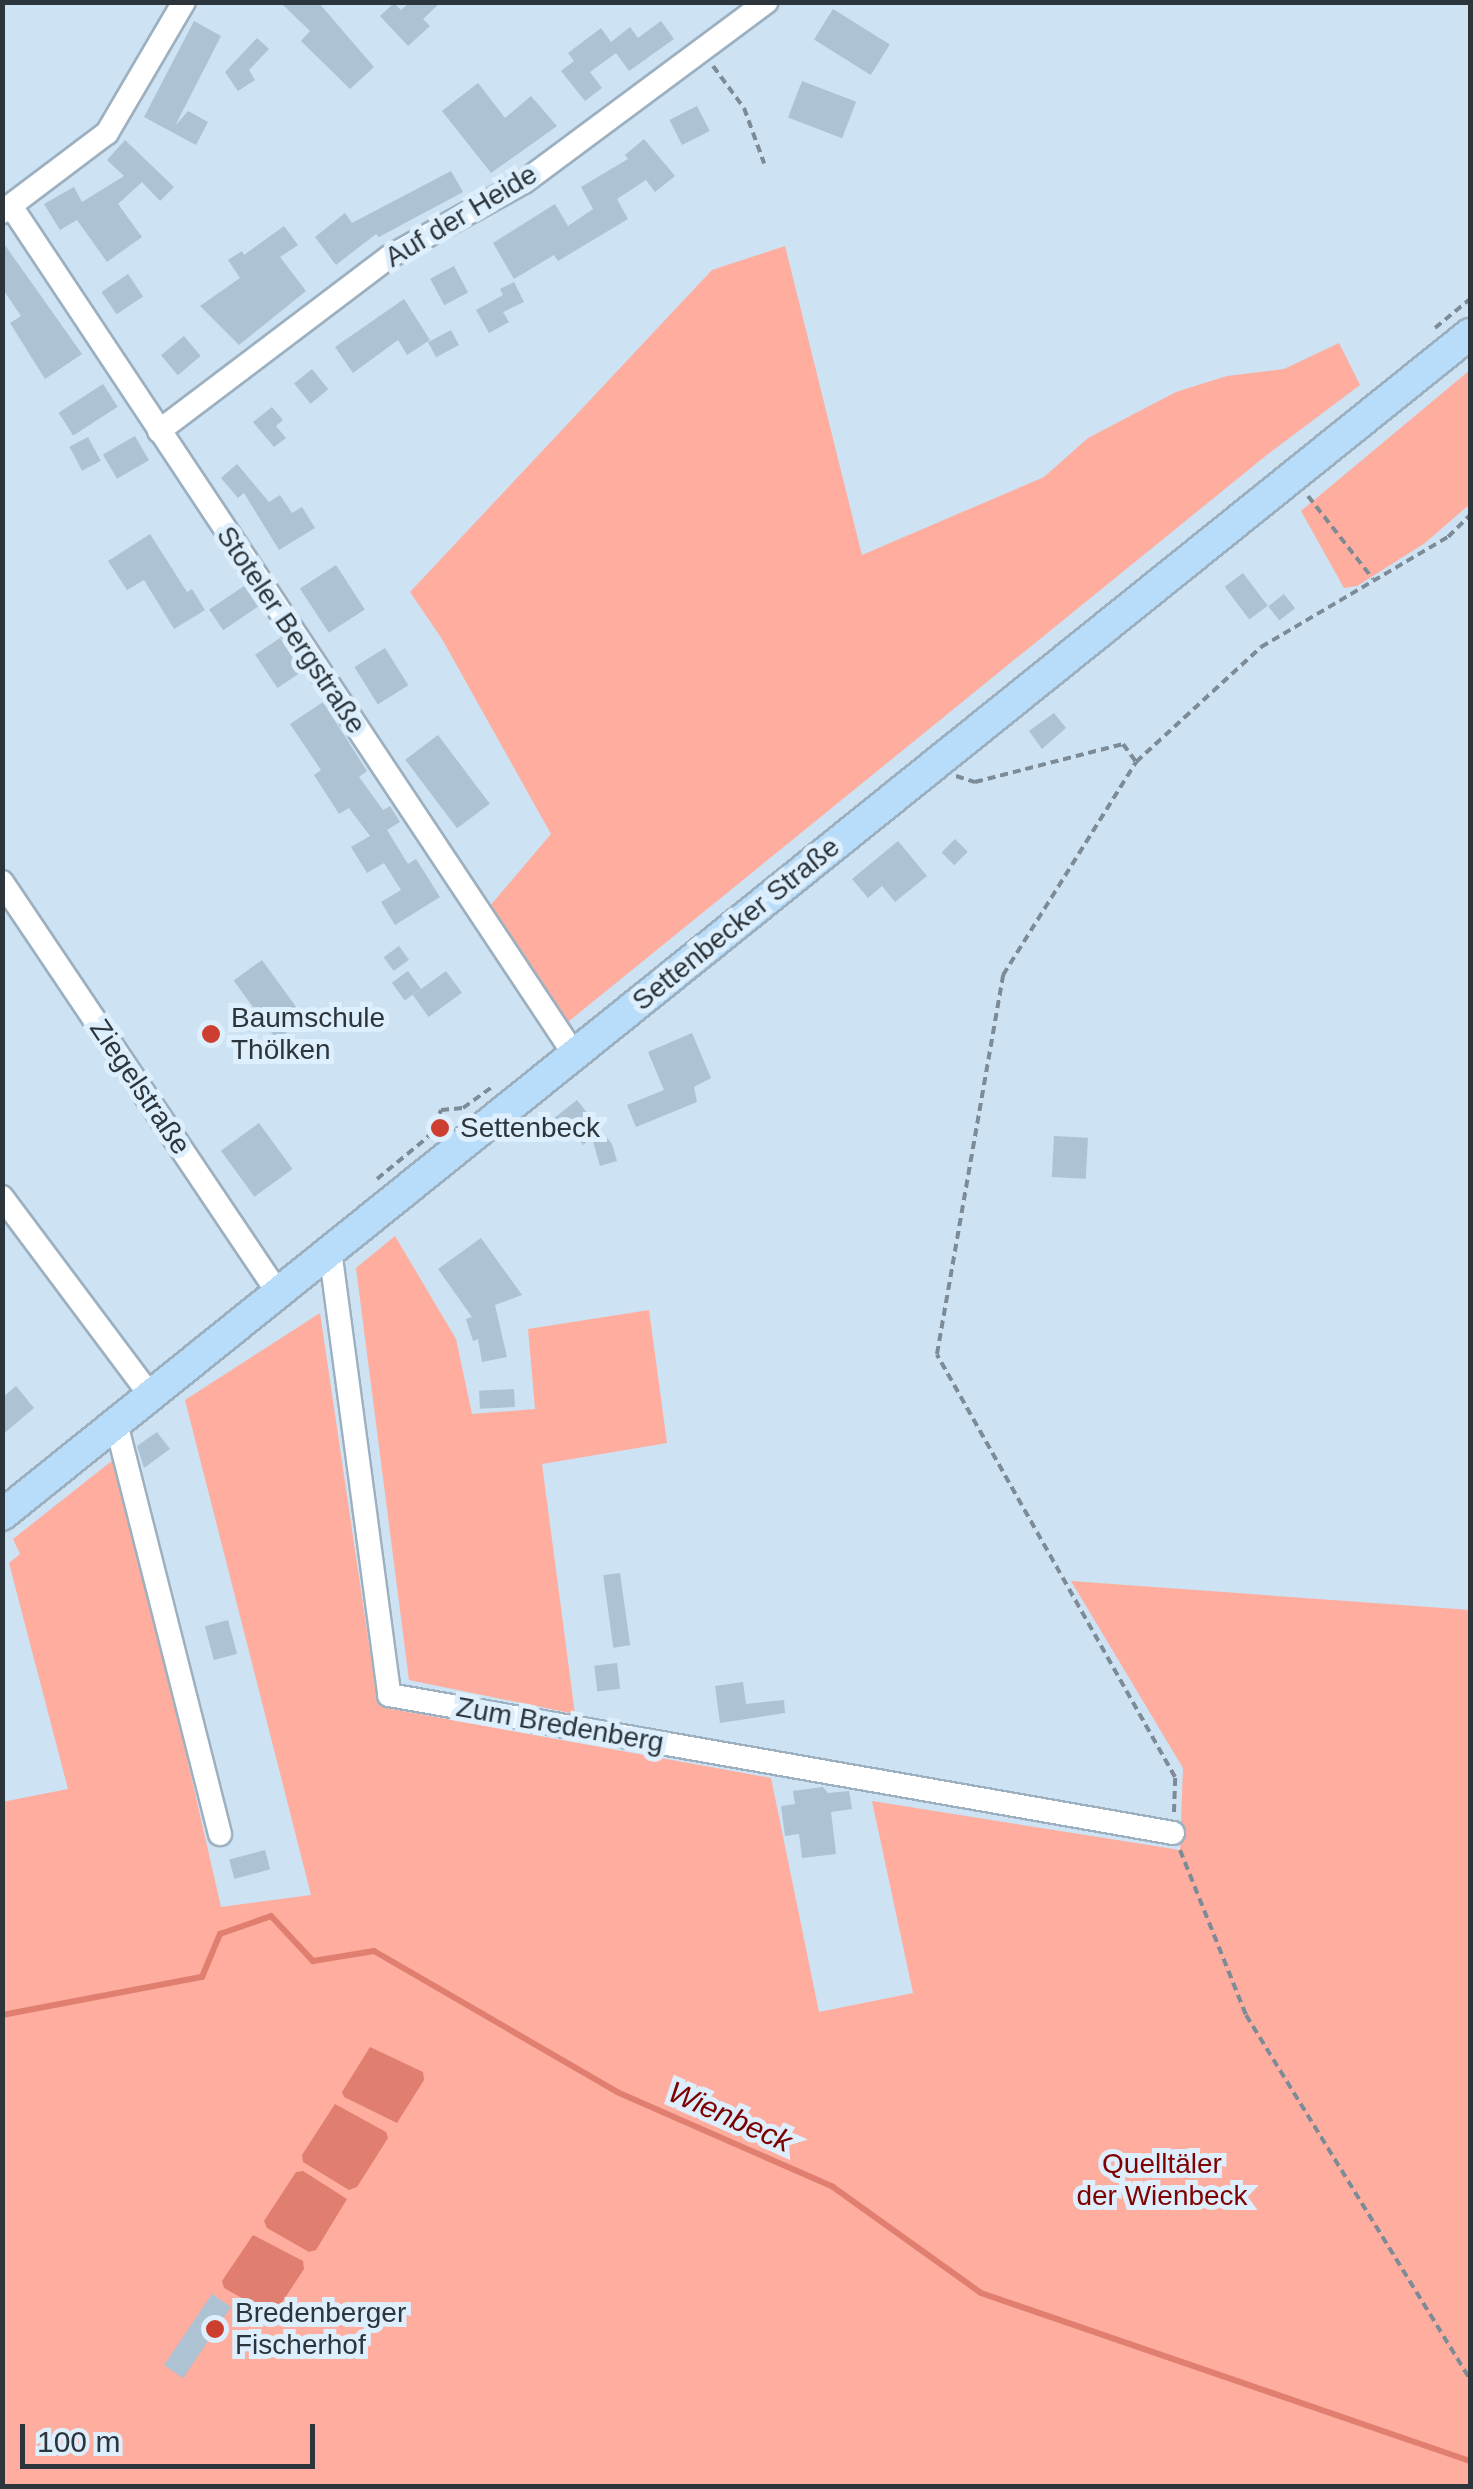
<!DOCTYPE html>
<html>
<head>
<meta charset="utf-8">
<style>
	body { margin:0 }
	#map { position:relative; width:1473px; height:2489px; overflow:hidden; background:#cde2f3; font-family:Arial,sans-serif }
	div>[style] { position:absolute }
	.green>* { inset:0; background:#fead9f }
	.water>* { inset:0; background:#e07f70 }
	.stream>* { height:6px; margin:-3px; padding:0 3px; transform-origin:3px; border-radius:3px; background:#e07f70 }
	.building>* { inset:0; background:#adc2d2; transform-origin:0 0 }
	.path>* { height:4px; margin-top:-2px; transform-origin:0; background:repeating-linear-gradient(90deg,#7c8b96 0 8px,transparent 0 13px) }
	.roads { filter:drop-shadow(2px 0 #9cb0c0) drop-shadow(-2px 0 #9cb0c0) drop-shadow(0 2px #9cb0c0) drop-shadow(0 -2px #9cb0c0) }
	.minor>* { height:22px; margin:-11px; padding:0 11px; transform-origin:11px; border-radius:11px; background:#fff }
	.major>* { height:30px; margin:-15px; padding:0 15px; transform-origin:15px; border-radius:15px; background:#b8ddfa }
	.dots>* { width:28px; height:28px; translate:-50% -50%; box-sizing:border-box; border:5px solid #ddeefc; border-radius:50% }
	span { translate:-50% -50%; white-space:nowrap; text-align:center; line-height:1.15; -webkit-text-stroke:10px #ddeefc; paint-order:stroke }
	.street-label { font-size:28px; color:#2c353b }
	.poi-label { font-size:28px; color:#2c353b }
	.left { translate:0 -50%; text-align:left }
	.park-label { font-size:28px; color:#7f0100 }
	.water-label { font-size:30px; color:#7d0000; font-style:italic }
	.frame { position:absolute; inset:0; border:5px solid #2c353b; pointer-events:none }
	.scale { position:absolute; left:20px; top:2424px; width:295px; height:45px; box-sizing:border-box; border:5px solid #2c353b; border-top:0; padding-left:12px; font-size:30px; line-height:35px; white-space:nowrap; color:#2c353b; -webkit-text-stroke:8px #ddeefc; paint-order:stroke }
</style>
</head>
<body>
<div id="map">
	<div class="green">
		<i style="clip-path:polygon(785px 246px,862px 555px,1044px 477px,1088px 438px,1176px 392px,1227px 376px,1284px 369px,1339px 343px,1360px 385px,1268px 454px,563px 1026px,489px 907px,551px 834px,442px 639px,410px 592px,712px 270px)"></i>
		<i style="clip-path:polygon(1470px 370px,1470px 504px,1425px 543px,1357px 586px,1344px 588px,1301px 511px)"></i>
		<i style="clip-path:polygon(395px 1236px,456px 1339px,472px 1414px,535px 1409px,528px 1329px,649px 1310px,667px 1443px,542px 1464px,575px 1714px,409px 1680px,356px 1268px)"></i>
		<i style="clip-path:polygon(320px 1313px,377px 1699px,386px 1708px,771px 1778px,819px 2012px,913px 1993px,872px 1801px,1180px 1850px,1183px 1768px,1071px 1581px,1470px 1610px,1470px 2486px,3px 2486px,2px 1802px,68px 1789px,9px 1563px,20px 1554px,13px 1539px,118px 1456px,221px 1907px,311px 1895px,185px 1400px)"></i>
	</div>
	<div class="water">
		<i style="clip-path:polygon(370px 2047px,423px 2072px,424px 2080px,397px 2123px,344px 2097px,342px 2092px)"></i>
		<i style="clip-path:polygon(335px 2104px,386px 2132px,388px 2138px,357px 2187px,349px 2190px,303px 2162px,302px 2155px)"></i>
		<i style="clip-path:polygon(303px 2171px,347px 2199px,316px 2250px,309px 2252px,267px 2228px,264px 2221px,296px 2172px)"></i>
		<i style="clip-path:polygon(253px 2235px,303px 2261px,304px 2269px,277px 2310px,265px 2311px,224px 2288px,222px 2281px)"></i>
	</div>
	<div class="stream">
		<i style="left:2px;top:2015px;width:204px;rotate:-10.8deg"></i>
		<i style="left:202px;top:1977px;width:47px;rotate:-67.3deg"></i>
		<i style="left:220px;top:1934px;width:54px;rotate:-19.4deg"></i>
		<i style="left:271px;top:1916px;width:62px;rotate:47deg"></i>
		<i style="left:313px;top:1961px;width:62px;rotate:-9.3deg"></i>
		<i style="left:374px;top:1951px;width:281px;rotate:30.1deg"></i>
		<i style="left:617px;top:2092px;width:236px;rotate:23.7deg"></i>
		<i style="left:833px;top:2187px;width:182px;rotate:35.6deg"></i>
		<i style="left:981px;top:2293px;width:517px;rotate:18.96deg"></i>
	</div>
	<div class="building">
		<i style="clip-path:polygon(280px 2px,318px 2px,374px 67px,350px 89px,301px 41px,310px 31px)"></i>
		<i style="clip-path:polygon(410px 2px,441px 2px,423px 19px,430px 26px,408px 46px,380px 16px,394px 3px,401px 10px)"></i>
		<i style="left:833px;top:9px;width:67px;height:36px;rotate:32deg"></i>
		<i style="clip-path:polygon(194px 21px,221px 36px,175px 126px,188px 111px,208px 122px,196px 145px,144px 117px)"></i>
		<i style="clip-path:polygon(661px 21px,674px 39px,629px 71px,616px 53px,590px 72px,602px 88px,585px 101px,561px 71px,574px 61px,568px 53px,601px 28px,611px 42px,630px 27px,638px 38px)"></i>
		<i style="clip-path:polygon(257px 38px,269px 49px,249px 70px,255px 80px,238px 91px,225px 72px)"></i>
		<i style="left:802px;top:81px;width:58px;height:39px;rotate:21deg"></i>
		<i style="clip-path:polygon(478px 83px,505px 118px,531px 96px,557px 126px,491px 173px,442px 111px)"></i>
		<i style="left:697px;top:106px;width:28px;height:31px;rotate:63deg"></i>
		<i style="clip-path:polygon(644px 139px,675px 176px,655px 192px,646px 180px,617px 199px,628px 219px,558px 261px,554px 255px,514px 279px,493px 243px,555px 204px,568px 226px,593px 209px,581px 187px,628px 159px,625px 155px)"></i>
		<i style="clip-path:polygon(125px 140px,174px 187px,160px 201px,142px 182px,118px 204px,142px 237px,107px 262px,77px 220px,60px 230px,44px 204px,74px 187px,82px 202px,124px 176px,107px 160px)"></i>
		<i style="clip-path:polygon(451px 171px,463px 192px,379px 237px,376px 234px,336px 265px,315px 237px,345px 213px,352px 223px)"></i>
		<i style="clip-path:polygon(284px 226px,298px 245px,280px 257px,306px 291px,239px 345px,200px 306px,240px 278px,228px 260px,242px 251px,244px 255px)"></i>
		<i style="clip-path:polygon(2px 241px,82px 354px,45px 379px,10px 323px,21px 316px,2px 288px)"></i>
		<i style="left:454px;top:266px;width:30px;height:27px;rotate:62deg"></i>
		<i style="left:128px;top:274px;width:27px;height:32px;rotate:56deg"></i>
		<i style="clip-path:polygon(514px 282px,524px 302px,503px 312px,509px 322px,489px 333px,476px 310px,503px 295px,500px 289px)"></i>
		<i style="clip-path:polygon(404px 299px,430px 340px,407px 355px,398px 340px,353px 373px,335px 347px)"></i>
		<i style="left:451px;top:330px;width:17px;height:26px;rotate:62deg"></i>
		<i style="left:184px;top:336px;width:26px;height:30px;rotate:50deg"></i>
		<i style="left:312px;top:369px;width:26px;height:23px;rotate:51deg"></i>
		<i style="left:103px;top:384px;width:27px;height:53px;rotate:57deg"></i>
		<i style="clip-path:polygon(272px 407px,283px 420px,276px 426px,286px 438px,274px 447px,253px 422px)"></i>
		<i style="left:135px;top:436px;width:28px;height:37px;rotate:60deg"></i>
		<i style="left:88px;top:437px;width:27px;height:21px;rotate:62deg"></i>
		<i style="clip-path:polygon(237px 464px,269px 502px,280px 495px,292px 513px,302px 507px,315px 528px,279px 550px,244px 493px,238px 498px,221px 478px)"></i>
		<i style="clip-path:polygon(150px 534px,187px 592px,192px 589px,205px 610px,174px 629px,144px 580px,127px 590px,108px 561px)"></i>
		<i style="left:336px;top:565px;width:53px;height:43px;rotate:57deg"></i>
		<i style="left:1243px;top:573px;width:41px;height:23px;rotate:53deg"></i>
		<i style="left:244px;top:586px;width:25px;height:42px;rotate:56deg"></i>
		<i style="left:1284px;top:594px;width:18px;height:20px;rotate:52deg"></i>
		<i style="left:280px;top:638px;width:40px;height:30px;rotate:56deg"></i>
		<i style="left:385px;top:648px;width:44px;height:36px;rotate:58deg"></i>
		<i style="clip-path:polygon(323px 702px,367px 771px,359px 777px,383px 810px,390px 806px,400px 822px,387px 830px,408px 864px,416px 859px,440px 897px,395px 925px,381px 902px,401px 890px,384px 863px,367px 873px,351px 847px,370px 836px,349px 808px,339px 814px,314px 775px,321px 770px,290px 724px)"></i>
		<i style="clip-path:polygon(1054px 713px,1066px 728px,1042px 749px,1029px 731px)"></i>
		<i style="left:438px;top:735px;width:86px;height:41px;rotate:53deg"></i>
		<i style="left:955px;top:839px;width:18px;height:19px;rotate:45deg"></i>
		<i style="clip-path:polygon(898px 841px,927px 876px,895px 902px,882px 886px,868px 898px,852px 879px)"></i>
		<i style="left:399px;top:946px;width:17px;height:19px;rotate:54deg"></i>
		<i style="left:262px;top:960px;width:73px;height:35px;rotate:54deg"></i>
		<i style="left:408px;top:971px;width:22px;height:20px;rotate:54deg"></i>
		<i style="left:446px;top:971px;width:27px;height:41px;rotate:54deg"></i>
		<i style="clip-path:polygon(692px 1033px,711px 1078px,694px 1087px,697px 1102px,636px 1127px,627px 1105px,664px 1090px,648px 1052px)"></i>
		<i style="clip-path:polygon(577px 1100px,612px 1144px,617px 1161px,600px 1166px,592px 1138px,583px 1145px,573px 1132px,563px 1140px,549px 1122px)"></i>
		<i style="left:259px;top:1123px;width:57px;height:47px;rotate:54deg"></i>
		<i style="left:1054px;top:1136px;width:34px;height:41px;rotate:3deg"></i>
		<i style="clip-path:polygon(481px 1238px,522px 1295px,495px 1305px,507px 1357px,482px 1362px,478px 1339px,473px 1341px,466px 1319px,472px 1317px,438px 1269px)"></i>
		<i style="clip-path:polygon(16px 1386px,34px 1408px,2px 1435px,2px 1398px)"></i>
		<i style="left:514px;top:1389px;width:18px;height:35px;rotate:87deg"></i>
		<i style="clip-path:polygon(157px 1432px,170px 1449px,144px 1468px,137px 1446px)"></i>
		<i style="left:620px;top:1573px;width:73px;height:17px;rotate:82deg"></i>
		<i style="left:228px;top:1620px;width:35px;height:24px;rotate:75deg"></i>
		<i style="left:617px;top:1663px;width:26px;height:23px;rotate:83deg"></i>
		<i style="clip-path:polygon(743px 1682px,746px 1704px,784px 1700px,785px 1713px,720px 1723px,715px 1686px)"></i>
		<i style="clip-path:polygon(823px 1787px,828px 1793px,849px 1791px,852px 1809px,831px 1812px,836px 1854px,802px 1858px,799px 1834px,785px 1836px,781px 1806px,795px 1804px,793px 1791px)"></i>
		<i style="left:265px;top:1850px;width:20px;height:37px;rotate:75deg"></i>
		<i style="left:212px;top:2294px;width:23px;height:86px;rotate:34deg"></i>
	</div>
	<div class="path">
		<i style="left:713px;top:66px;width:52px;rotate:53.6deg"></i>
		<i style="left:744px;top:108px;width:59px;rotate:70deg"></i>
		<i style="left:1435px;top:328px;width:45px;rotate:-39.6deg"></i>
		<i style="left:1308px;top:496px;width:105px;rotate:51.9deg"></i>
		<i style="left:956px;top:776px;width:20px;rotate:18deg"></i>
		<i style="left:975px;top:782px;width:153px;rotate:-14.4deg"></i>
		<i style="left:1123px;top:744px;width:22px;rotate:54deg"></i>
		<i style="left:377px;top:1179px;width:66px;rotate:-39.5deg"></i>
		<i style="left:428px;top:1137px;width:30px;rotate:-64deg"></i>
		<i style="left:441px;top:1110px;width:22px;rotate:-5deg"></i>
		<i style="left:463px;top:1108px;width:37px;rotate:-36deg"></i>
		<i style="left:1174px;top:1812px;width:35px;rotate:-88deg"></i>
		<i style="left:1175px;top:1777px;width:485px;rotate:-119.4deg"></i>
		<i style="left:937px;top:1354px;width:385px;rotate:-80.1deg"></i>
		<i style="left:1003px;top:975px;width:251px;rotate:-58deg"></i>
		<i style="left:1136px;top:762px;width:170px;rotate:-42.6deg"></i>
		<i style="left:1261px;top:647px;width:217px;rotate:-30.5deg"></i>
		<i style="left:1448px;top:537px;width:31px;rotate:-45deg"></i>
		<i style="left:1180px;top:1850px;width:178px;rotate:68.2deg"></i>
		<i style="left:1246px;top:2015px;width:427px;rotate:58.4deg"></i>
	</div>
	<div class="roads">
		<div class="minor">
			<i style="left:11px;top:206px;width:1018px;rotate:56.42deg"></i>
			<i style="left:2px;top:212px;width:131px;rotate:-37deg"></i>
			<i style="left:107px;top:133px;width:152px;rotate:-59.6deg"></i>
			<i style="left:159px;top:431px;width:288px;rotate:-37.1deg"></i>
			<i style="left:389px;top:257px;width:154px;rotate:-29.1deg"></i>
			<i style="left:524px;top:182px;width:302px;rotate:-36.6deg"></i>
			<i style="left:2px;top:882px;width:494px;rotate:56.1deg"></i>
			<i style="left:2px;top:1197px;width:249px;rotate:53.2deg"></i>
			<i style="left:330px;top:1250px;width:449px;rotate:82.4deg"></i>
			<i style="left:389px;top:1695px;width:796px;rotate:9.98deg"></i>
			<i style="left:116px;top:1423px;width:424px;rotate:75.8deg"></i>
		</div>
		<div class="major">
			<i style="left:2px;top:1515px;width:1884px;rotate:-38.82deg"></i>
		</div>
	</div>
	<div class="dots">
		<i style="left:211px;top:1034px;background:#cc3f30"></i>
		<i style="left:440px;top:1128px;background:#cc3f30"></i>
		<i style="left:215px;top:2329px;background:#cc3f30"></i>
	</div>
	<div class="street-label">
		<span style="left:461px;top:216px;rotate:-31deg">Auf der Heide</span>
		<span style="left:291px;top:630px;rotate:56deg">Stoteler Bergstraße</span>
		<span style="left:736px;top:924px;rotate:-39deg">Settenbecker Straße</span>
		<span style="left:140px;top:1087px;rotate:56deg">Ziegelstraße</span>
		<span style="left:560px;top:1725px;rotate:10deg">Zum Bredenberg</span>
	</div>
	<div class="poi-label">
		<span class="left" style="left:231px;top:1034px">Baumschule<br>Thölken</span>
		<span class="left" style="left:460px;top:1128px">Settenbeck</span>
		<span class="left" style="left:235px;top:2329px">Bredenberger<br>Fischerhof</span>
	</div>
	<div class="park-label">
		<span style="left:1162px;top:2180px">Quelltäler<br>der Wienbeck</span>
	</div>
	<div class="water-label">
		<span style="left:730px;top:2117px;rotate:24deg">Wienbeck</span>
	</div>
	<div class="frame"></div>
	<div class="scale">100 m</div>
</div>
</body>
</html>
